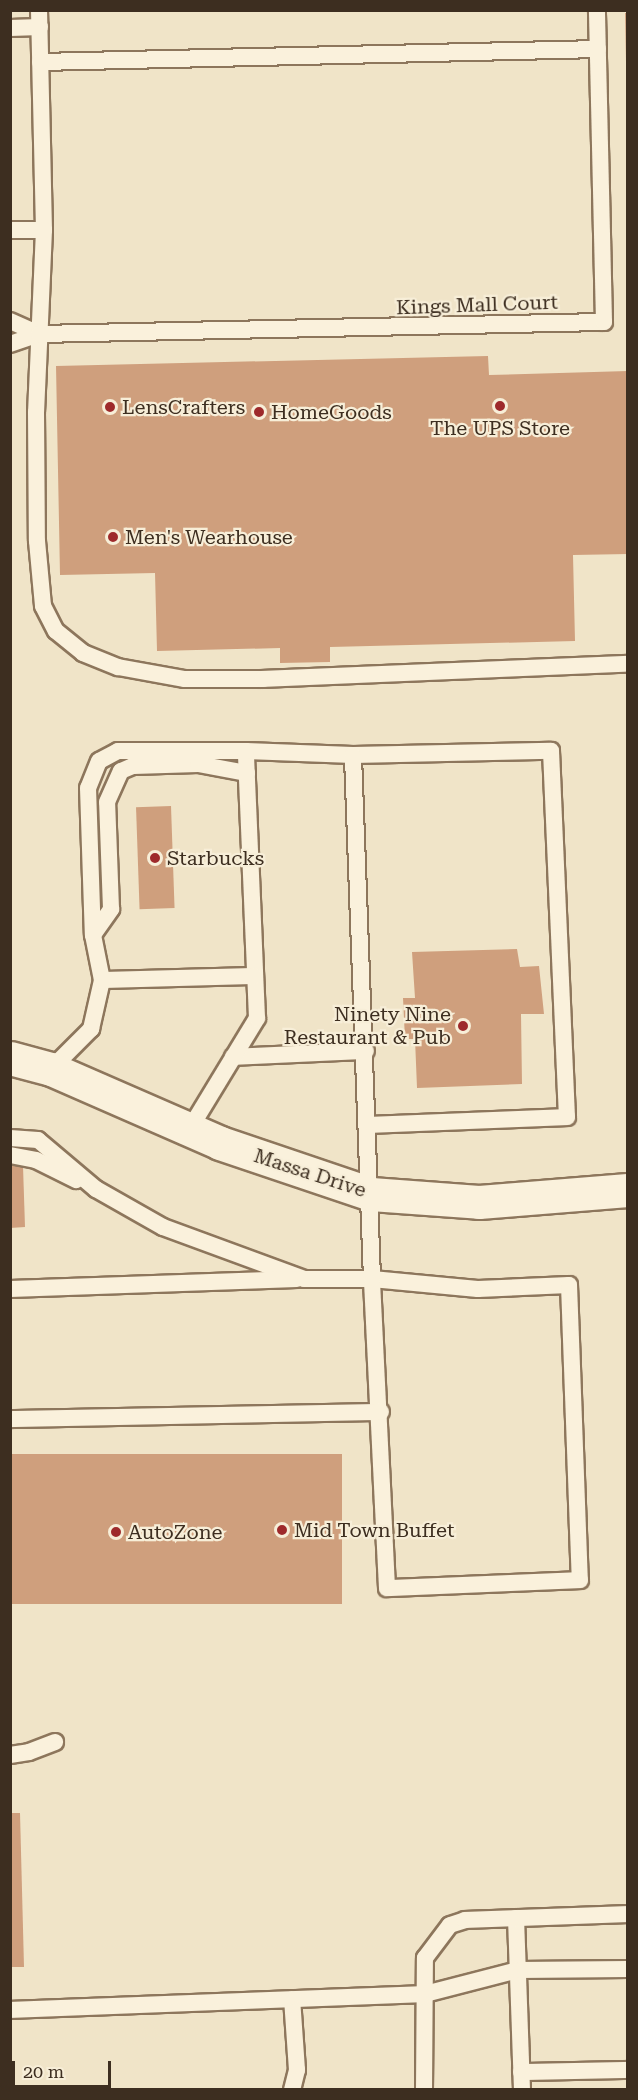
<!DOCTYPE html>
<html>
<head>
<meta charset="utf-8">
<style>
	body { margin:0 }
	#map { position:relative; width:638px; height:2100px; overflow:hidden; background:#f0e4c8; font-family:"Roboto Serif",serif }
	div>[style] { position:absolute }
	.building>* { inset:0; background:#cf9f7d; transform-origin:0 0 }
	.roads { filter:drop-shadow(2px 0 #8d765c) drop-shadow(-2px 0 #8d765c) drop-shadow(0 2px #8d765c) drop-shadow(0 -2px #8d765c) }
	.lane>* { height:16px; margin:-8px; padding:0 8px; transform-origin:8px; border-radius:8px; background:#faf1dc }
	.street>* { height:33px; margin:-16.5px; padding:0 16.5px; transform-origin:16.5px; border-radius:16.5px; background:#faf1dc }
	.dots>* { width:16px; height:16px; translate:-50% -50%; box-sizing:border-box; border:3px solid #f7eed8; border-radius:50% }
	span { translate:-50% -50%; white-space:nowrap; text-align:center; line-height:1.15; -webkit-text-stroke:4.5px #f7eed8; paint-order:stroke }
	.street-label { font-size:20px; color:#3d2e20 }
	.poi-label { font-size:20px; color:#3d2e20 }
	.left { translate:0 -50%; text-align:left }
	.right { translate:-100% -50%; text-align:right }
	.frame { position:absolute; inset:0; border:12px solid #3d2e20; pointer-events:none }
	.scale { position:absolute; left:12px; top:2061px; width:99px; height:27px; box-sizing:border-box; border:3px solid #3d2e20; border-top:0; padding-left:8px; font-size:18px; line-height:21px; white-space:nowrap; color:#3d2e20; -webkit-text-stroke:4px #f7eed8; paint-order:stroke }
</style>
</head>
<body>
<div id="map">
	<div class="building">
		<i style="clip-path:polygon(625px 13px,628px 13px,628px 62px,626px 62px)"></i>
		<i style="clip-path:polygon(488px 356px,489px 375px,628px 371px,628px 554px,573px 555px,575px 641px,330px 647px,330px 662px,280px 663px,280px 648px,157px 651px,155px 573px,60px 575px,56px 366px)"></i>
		<i style="left:171px;top:806px;width:102px;height:35px;rotate:88deg"></i>
		<i style="clip-path:polygon(517px 949px,520px 967px,539px 966px,544px 1014px,521px 1014px,522px 1084px,417px 1088px,415px 1039px,405px 1039px,403px 998px,415px 998px,412px 952px)"></i>
		<i style="clip-path:polygon(10px 1166px,23px 1166px,25px 1227px,10px 1228px)"></i>
		<i style="left:342px;top:1454px;width:150px;height:332px;rotate:90deg"></i>
		<i style="clip-path:polygon(10px 1813px,20px 1813px,24px 1967px,10px 1967px)"></i>
	</div>
	<div class="roads">
		<div class="lane">
			<i style="left:39px;top:10px;width:220px;rotate:88.7deg"></i>
			<i style="left:44px;top:230px;width:182px;rotate:92.5deg"></i>
			<i style="left:36px;top:412px;width:129px;rotate:89.6deg"></i>
			<i style="left:37px;top:541px;width:65px;rotate:84.7deg"></i>
			<i style="left:43px;top:606px;width:28px;rotate:63deg"></i>
			<i style="left:56px;top:631px;width:35px;rotate:39deg"></i>
			<i style="left:83px;top:653px;width:38px;rotate:22deg"></i>
			<i style="left:118px;top:667px;width:68px;rotate:10.2deg"></i>
			<i style="left:185px;top:679px;width:78px"></i>
			<i style="left:263px;top:679px;width:365px;rotate:-2.4deg"></i>
			<i style="left:10px;top:28px;width:30px;rotate:-2deg"></i>
			<i style="left:40px;top:62px;width:558px;rotate:-1.33deg"></i>
			<i style="left:10px;top:230px;width:34px"></i>
			<i style="left:10px;top:321px;width:32px;rotate:24deg"></i>
			<i style="left:10px;top:344px;width:31px;rotate:-19deg"></i>
			<i style="left:39px;top:334px;width:565px;rotate:-1.22deg"></i>
			<i style="left:604px;top:322px;width:312px;rotate:-91.3deg"></i>
			<i style="left:246px;top:751px;width:107px;rotate:2.1deg"></i>
			<i style="left:353px;top:755px;width:198px;rotate:-1.2deg"></i>
			<i style="left:551px;top:751px;width:366px;rotate:87.5deg"></i>
			<i style="left:567px;top:1117px;width:198px;rotate:177.7deg"></i>
			<i style="left:93px;top:935px;width:32px;rotate:-55deg"></i>
			<i style="left:111px;top:909px;width:107px;rotate:-92.1deg"></i>
			<i style="left:107px;top:802px;width:34px;rotate:-66deg"></i>
			<i style="left:121px;top:771px;width:13px;rotate:-23deg"></i>
			<i style="left:133px;top:766px;width:65px;rotate:-1.8deg"></i>
			<i style="left:198px;top:764px;width:50px;rotate:10.4deg"></i>
			<i style="left:233px;top:1057px;width:133px;rotate:-2.6deg"></i>
			<i style="left:51px;top:1069px;width:57px;rotate:-45deg"></i>
			<i style="left:91px;top:1029px;width:50px;rotate:-77.3deg"></i>
			<i style="left:189px;top:1130px;width:131px;rotate:-58.7deg"></i>
			<i style="left:257px;top:1018px;width:267px;rotate:-92.4deg"></i>
			<i style="left:246px;top:751px;width:128px;rotate:180deg"></i>
			<i style="left:118px;top:751px;width:21px;rotate:152deg"></i>
			<i style="left:99px;top:761px;width:29px;rotate:112deg"></i>
			<i style="left:88px;top:788px;width:147px;rotate:88.1deg"></i>
			<i style="left:93px;top:935px;width:46px;rotate:78.7deg"></i>
			<i style="left:102px;top:980px;width:152px;rotate:-1.5deg"></i>
			<i style="left:10px;top:1138px;width:28px;rotate:4deg"></i>
			<i style="left:38px;top:1140px;width:76px;rotate:40.2deg"></i>
			<i style="left:96px;top:1189px;width:77px;rotate:29.6deg"></i>
			<i style="left:163px;top:1227px;width:150px;rotate:20.2deg"></i>
			<i style="left:304px;top:1279px;width:68px"></i>
			<i style="left:372px;top:1279px;width:106px;rotate:5.4deg"></i>
			<i style="left:478px;top:1289px;width:91px;rotate:-2.5deg"></i>
			<i style="left:569px;top:1285px;width:295px;rotate:87.9deg"></i>
			<i style="left:580px;top:1580px;width:193px;rotate:177.6deg"></i>
			<i style="left:387px;top:1588px;width:309px;rotate:-92.8deg"></i>
			<i style="left:372px;top:1279px;width:524px;rotate:-92.08deg"></i>
			<i style="left:10px;top:1155px;width:26px;rotate:11deg"></i>
			<i style="left:36px;top:1160px;width:45px;rotate:26.6deg"></i>
			<i style="left:10px;top:1289px;width:287px;rotate:-2deg"></i>
			<i style="left:10px;top:1419px;width:371px;rotate:-1.1deg"></i>
			<i style="left:10px;top:1755px;width:19px;rotate:-9deg"></i>
			<i style="left:29px;top:1752px;width:28px;rotate:-21deg"></i>
			<i style="left:516px;top:1918px;width:172px;rotate:88deg"></i>
			<i style="left:10px;top:2010px;width:415px;rotate:-2.2deg"></i>
			<i style="left:425px;top:1994px;width:96px;rotate:-14.5deg"></i>
			<i style="left:518px;top:1970px;width:110px;rotate:-0.5deg"></i>
			<i style="left:521px;top:2072px;width:107px;rotate:-1.1deg"></i>
			<i style="left:292px;top:2090px;width:21px;rotate:-76deg"></i>
			<i style="left:297px;top:2070px;width:71px;rotate:-94deg"></i>
			<i style="left:424px;top:2090px;width:132px;rotate:-89.6deg"></i>
			<i style="left:425px;top:1958px;width:41px;rotate:-52.9deg"></i>
			<i style="left:450px;top:1925px;width:16px;rotate:-18deg"></i>
			<i style="left:465px;top:1920px;width:163px;rotate:-2.1deg"></i>
		</div>
		<div class="street">
			<i style="left:10px;top:1058px;width:42px;rotate:15deg"></i>
			<i style="left:51px;top:1069px;width:184px;rotate:23.6deg"></i>
			<i style="left:220px;top:1143px;width:159px;rotate:18.7deg"></i>
			<i style="left:371px;top:1194px;width:108px;rotate:4.2deg"></i>
			<i style="left:479px;top:1202px;width:149px;rotate:-4.6deg"></i>
		</div>
	</div>
	<div class="dots">
		<i style="left:500px;top:406px;background:#9e2a2b"></i>
		<i style="left:110px;top:407px;background:#9e2a2b"></i>
		<i style="left:259px;top:412px;background:#9e2a2b"></i>
		<i style="left:113px;top:537px;background:#9e2a2b"></i>
		<i style="left:155px;top:858px;background:#9e2a2b"></i>
		<i style="left:463px;top:1026px;background:#9e2a2b"></i>
		<i style="left:282px;top:1530px;background:#9e2a2b"></i>
		<i style="left:116px;top:1532px;background:#9e2a2b"></i>
	</div>
	<div class="street-label">
		<span style="left:477px;top:305px;rotate:-2deg">Kings Mall Court</span>
		<span style="left:310px;top:1173px;rotate:18deg">Massa Drive</span>
	</div>
	<div class="poi-label">
		<span class="left" style="left:122px;top:407px">LensCrafters</span>
		<span class="left" style="left:271px;top:412px">HomeGoods</span>
		<span style="left:500px;top:428px">The UPS Store</span>
		<span class="left" style="left:125px;top:537px">Men's Wearhouse</span>
		<span class="left" style="left:167px;top:858px">Starbucks</span>
		<span class="right" style="left:451px;top:1026px">Ninety Nine<br>Restaurant &amp; Pub</span>
		<span class="left" style="left:294px;top:1530px">Mid Town Buffet</span>
		<span class="left" style="left:128px;top:1532px">AutoZone</span>
	</div>
	<div class="frame"></div>
	<div class="scale">20 m</div>
</div>
</body>
</html>
